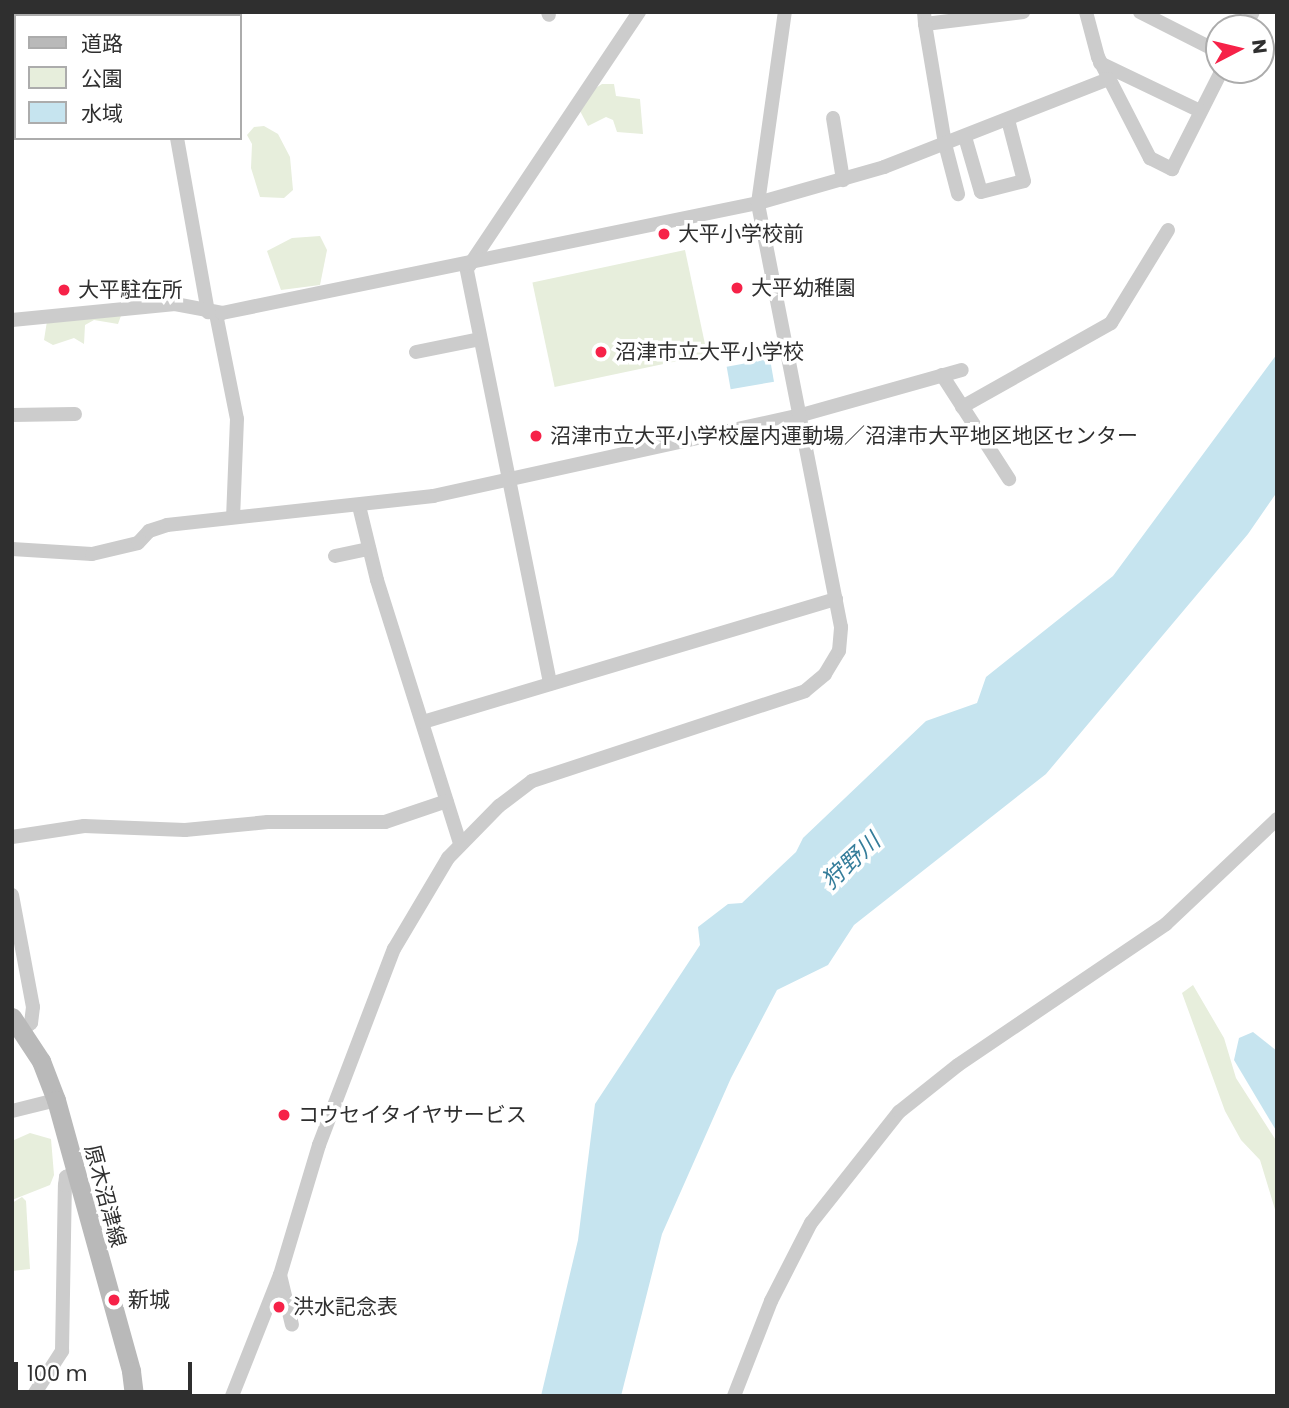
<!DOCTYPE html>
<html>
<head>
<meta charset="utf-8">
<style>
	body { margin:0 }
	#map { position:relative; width:1289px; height:1408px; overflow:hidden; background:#fff; font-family:Poppins,"Noto Sans JP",sans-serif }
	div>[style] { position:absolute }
	.green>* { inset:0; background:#e7eedc; transform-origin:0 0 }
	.water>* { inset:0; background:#c6e4ef; transform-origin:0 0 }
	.street>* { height:14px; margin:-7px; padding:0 7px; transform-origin:7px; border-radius:7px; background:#ccc }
	.secondary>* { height:19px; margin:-9.5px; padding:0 9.5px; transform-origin:9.5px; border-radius:9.5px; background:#b9b9b9 }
	.dots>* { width:19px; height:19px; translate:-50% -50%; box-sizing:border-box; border:4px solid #fff; border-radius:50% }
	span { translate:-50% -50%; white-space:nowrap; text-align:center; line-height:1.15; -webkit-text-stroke:7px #fff; paint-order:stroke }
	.poi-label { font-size:21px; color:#2f2f2f }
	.left { translate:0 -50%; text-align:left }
	.street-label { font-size:21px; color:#2f2f2f }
	.water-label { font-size:23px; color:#357d9a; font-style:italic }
	.frame { position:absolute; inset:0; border:14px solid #2f2f2f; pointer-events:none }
	.legend { position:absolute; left:14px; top:14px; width:228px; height:126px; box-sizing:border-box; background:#fff; border:2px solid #acacac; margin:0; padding:9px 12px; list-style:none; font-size:21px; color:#2f2f2f }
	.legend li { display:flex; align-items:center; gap:14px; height:35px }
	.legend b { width:35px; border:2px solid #acacac }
	.north { position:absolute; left:1205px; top:14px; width:70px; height:70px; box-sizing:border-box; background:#fff; border:2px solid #acacac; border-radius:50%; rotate:83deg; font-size:19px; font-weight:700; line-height:28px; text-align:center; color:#2f2f2f }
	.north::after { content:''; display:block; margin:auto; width:24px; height:32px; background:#f62248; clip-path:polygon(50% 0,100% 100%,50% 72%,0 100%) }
	.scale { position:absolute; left:14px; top:1362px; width:178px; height:32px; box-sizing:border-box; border:4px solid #2f2f2f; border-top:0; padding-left:9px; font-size:21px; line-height:24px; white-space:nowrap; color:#2f2f2f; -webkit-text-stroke:5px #fff; paint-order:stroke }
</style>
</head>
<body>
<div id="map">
	<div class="green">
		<i style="clip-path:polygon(602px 84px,614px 84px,616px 96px,640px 99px,643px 134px,617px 132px,613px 120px,606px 117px,588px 126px,580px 111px,591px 91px)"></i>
		<i style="clip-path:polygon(264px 126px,278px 134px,290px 157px,293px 190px,284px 198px,260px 197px,251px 168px,252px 144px,247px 135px,254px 127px)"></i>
		<i style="clip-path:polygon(320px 236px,327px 250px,320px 285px,281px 290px,267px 251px,292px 238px)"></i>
		<i style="left:685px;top:250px;width:107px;height:156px;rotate:78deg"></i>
		<i style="clip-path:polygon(122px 313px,118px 324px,94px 320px,85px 325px,84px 344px,74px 338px,53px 345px,44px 340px,47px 321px)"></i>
		<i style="clip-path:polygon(1193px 985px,1224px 1038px,1236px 1078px,1277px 1142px,1277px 1216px,1260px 1160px,1241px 1140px,1225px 1111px,1182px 993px)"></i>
		<i style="clip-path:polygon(30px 1133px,51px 1139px,54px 1175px,50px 1185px,12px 1200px,12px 1141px)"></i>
		<i style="clip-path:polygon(22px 1197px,26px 1201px,30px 1269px,12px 1271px,12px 1203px)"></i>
	</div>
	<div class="water">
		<i style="clip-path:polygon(1277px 354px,1277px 492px,1248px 534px,1046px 774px,854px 925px,828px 965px,777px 990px,731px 1078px,662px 1234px,621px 1396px,541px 1396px,578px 1240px,595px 1104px,700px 945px,698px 927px,728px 904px,742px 903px,796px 852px,803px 838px,926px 721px,977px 703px,986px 677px,1113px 576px)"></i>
		<i style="left:770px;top:359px;width:23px;height:44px;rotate:80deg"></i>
		<i style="clip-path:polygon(1253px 1032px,1277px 1051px,1277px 1132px,1234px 1060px,1239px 1038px)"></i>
	</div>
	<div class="street">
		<i style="left:156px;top:12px;width:4px;rotate:90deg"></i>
		<i style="left:548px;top:12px;width:3px;rotate:72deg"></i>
		<i style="left:924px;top:12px;width:12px;rotate:85deg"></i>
		<i style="left:925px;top:24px;width:99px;rotate:-7deg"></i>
		<i style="left:1086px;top:12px;width:47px;rotate:75.1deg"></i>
		<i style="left:1098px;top:57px;width:114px;rotate:62.8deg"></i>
		<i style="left:1150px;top:158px;width:25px;rotate:27deg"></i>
		<i style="left:1172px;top:169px;width:111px;rotate:-63.2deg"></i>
		<i style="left:1140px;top:12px;width:89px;rotate:26.9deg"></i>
		<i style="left:925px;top:24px;width:122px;rotate:80.5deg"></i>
		<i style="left:945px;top:144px;width:52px;rotate:75.4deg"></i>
		<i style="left:1244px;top:28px;width:18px;rotate:-61deg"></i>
		<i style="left:1100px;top:63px;width:111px;rotate:25.6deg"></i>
		<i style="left:833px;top:118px;width:63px;rotate:80.8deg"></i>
		<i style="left:965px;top:137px;width:57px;rotate:73.8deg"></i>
		<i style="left:981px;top:192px;width:44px;rotate:-14.3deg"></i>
		<i style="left:1024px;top:181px;width:63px;rotate:-104.7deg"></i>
		<i style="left:177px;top:138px;width:177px;rotate:79.9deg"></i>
		<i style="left:466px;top:266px;width:426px;rotate:78.6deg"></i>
		<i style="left:469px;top:266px;width:306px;rotate:-56.2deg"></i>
		<i style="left:216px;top:314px;width:107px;rotate:78.7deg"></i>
		<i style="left:237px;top:419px;width:98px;rotate:92.3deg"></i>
		<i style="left:12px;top:320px;width:164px;rotate:-5.6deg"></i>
		<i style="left:175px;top:304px;width:48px;rotate:10.8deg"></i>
		<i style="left:222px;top:313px;width:547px;rotate:-11.6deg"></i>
		<i style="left:758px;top:203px;width:131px;rotate:-15.9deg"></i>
		<i style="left:884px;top:167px;width:241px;rotate:-21.4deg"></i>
		<i style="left:416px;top:352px;width:65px;rotate:-11.5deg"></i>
		<i style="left:942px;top:375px;width:124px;rotate:57.2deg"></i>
		<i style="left:962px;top:407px;width:171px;rotate:-29.4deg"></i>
		<i style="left:1111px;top:323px;width:109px;rotate:-58.5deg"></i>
		<i style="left:12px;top:415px;width:63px;rotate:-0.9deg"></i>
		<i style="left:359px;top:506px;width:76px;rotate:76.3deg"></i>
		<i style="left:377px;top:580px;width:277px;rotate:72.5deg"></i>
		<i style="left:12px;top:549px;width:80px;rotate:3.6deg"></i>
		<i style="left:92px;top:554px;width:47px;rotate:-13.4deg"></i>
		<i style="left:138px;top:543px;width:16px;rotate:-47deg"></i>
		<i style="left:149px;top:531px;width:19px;rotate:-18deg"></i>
		<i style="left:167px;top:525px;width:268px;rotate:-6.2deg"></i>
		<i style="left:433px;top:496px;width:374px;rotate:-12.4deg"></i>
		<i style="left:798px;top:416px;width:170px;rotate:-15.7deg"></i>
		<i style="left:335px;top:556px;width:35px;rotate:-12deg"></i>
		<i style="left:423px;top:722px;width:431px;rotate:-16.6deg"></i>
		<i style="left:12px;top:837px;width:73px;rotate:-8.7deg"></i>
		<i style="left:84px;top:826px;width:101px;rotate:2.3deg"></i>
		<i style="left:185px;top:830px;width:83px;rotate:-5.5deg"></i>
		<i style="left:268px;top:822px;width:117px"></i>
		<i style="left:385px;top:822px;width:65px;rotate:-18.7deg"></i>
		<i style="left:12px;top:895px;width:114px;rotate:79.4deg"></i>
		<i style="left:33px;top:1007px;width:16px;rotate:97deg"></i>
		<i style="left:31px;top:1023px;width:11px;rotate:142deg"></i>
		<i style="left:12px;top:1111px;width:45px;rotate:-14deg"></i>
		<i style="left:280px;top:1275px;width:51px;rotate:76.5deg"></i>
		<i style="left:33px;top:1396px;width:54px;rotate:-57.2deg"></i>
		<i style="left:62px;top:1351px;width:166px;rotate:-89deg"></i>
		<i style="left:65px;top:1185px;width:8px;rotate:-83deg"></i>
		<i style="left:66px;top:1177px;width:9px;rotate:-27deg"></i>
		<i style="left:232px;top:1396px;width:130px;rotate:-68.4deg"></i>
		<i style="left:280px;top:1275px;width:136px;rotate:-73.3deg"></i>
		<i style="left:319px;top:1145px;width:210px;rotate:-69.1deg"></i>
		<i style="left:394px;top:949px;width:106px;rotate:-59.3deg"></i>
		<i style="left:448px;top:858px;width:73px;rotate:-45.6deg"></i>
		<i style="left:499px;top:806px;width:41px;rotate:-37.1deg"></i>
		<i style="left:532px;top:781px;width:287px;rotate:-18.2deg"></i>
		<i style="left:805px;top:691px;width:26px;rotate:-40deg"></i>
		<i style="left:825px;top:674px;width:27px;rotate:-59deg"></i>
		<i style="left:839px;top:651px;width:24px;rotate:-85deg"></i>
		<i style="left:841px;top:627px;width:432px;rotate:-101.1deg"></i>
		<i style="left:758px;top:203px;width:193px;rotate:-82deg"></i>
		<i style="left:734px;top:1396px;width:102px;rotate:-68.7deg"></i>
		<i style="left:771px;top:1301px;width:88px;rotate:-62.9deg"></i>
		<i style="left:811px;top:1223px;width:142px;rotate:-51.6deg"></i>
		<i style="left:899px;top:1112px;width:75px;rotate:-38.5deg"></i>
		<i style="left:958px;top:1065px;width:251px;rotate:-34.1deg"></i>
		<i style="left:1166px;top:924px;width:153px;rotate:-43.4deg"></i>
	</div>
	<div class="secondary">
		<i style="left:12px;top:1017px;width:53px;rotate:56.6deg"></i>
		<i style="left:41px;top:1061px;width:42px;rotate:69deg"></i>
		<i style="left:56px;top:1100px;width:281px;rotate:74.5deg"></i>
		<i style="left:131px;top:1371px;width:25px;rotate:83deg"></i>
	</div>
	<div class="dots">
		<i style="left:664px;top:234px;background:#f62248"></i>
		<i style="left:737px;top:288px;background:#f62248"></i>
		<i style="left:64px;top:290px;background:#f62248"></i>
		<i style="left:601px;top:352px;background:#f62248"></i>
		<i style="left:536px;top:436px;background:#f62248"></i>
		<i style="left:284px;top:1115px;background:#f62248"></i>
		<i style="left:114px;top:1300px;background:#f62248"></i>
		<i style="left:279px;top:1307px;background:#f62248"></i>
	</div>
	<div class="poi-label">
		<span class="left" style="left:678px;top:234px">大平小学校前</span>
		<span class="left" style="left:751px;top:288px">大平幼稚園</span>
		<span class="left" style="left:78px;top:290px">大平駐在所</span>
		<span class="left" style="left:615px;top:352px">沼津市立大平小学校</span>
		<span class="left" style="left:550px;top:436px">沼津市立大平小学校屋内運動場／沼津市大平地区地区センター</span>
		<span class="left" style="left:298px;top:1115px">コウセイタイヤサービス</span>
		<span class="left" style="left:128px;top:1300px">新城</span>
		<span class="left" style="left:293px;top:1307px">洪水記念表</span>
	</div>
	<div class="street-label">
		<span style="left:105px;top:1196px;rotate:75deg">原木沼津線</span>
	</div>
	<div class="water-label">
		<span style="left:851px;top:861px;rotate:-43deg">狩野川</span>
	</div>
	<div class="frame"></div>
	<ul class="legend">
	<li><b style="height:9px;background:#b9b9b9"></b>道路</li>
	<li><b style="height:19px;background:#e7eedc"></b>公園</li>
	<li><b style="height:19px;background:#c6e4ef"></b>水域</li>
	</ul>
	<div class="north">N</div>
	<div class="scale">100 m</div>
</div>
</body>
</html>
